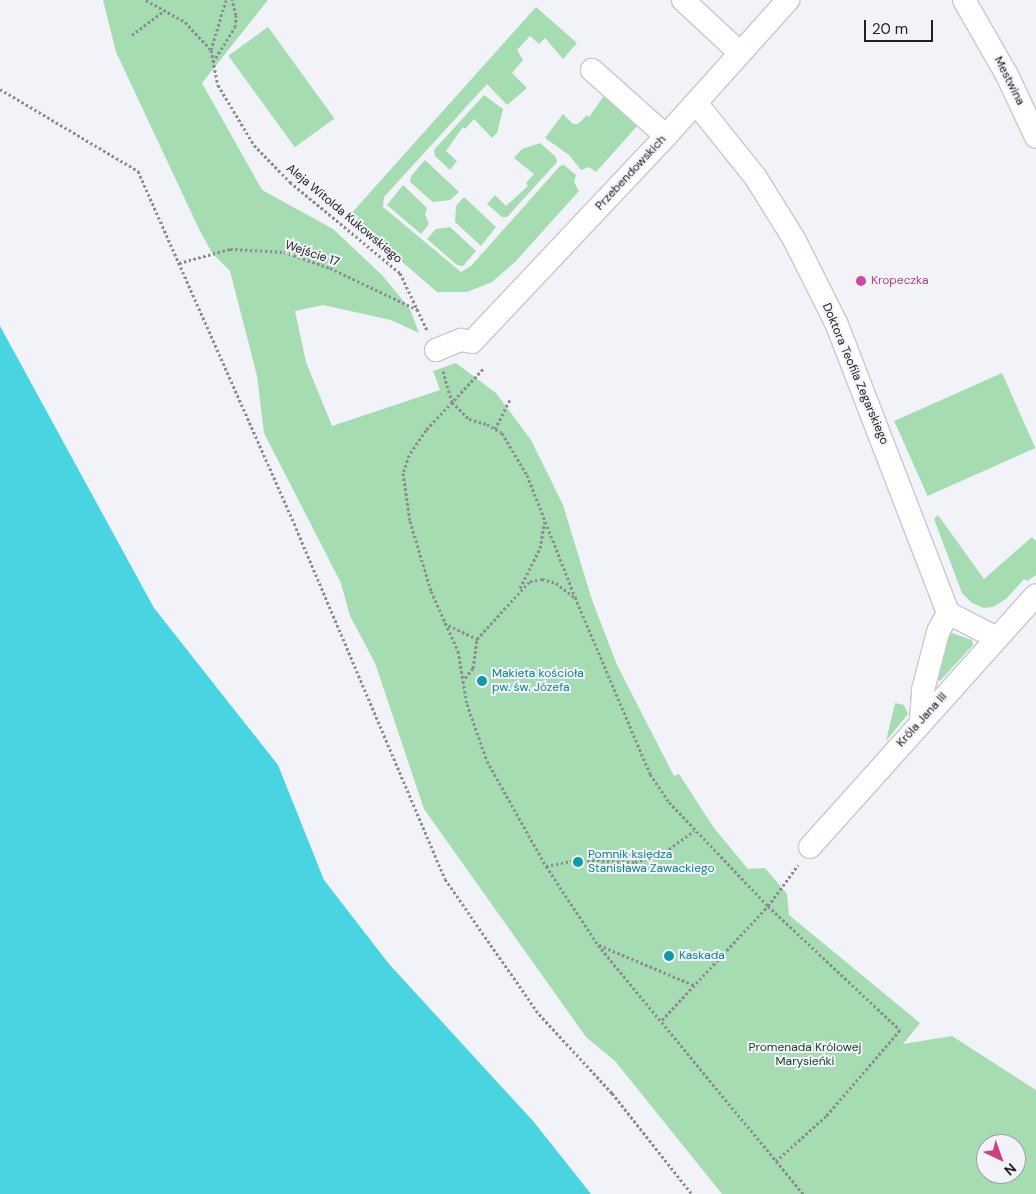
<!DOCTYPE html>
<html>
<head>
<meta charset="utf-8">
<style>
	body { margin:0 }
	#map { position:relative; width:1036px; height:1194px; overflow:hidden; background:#f1f3f8; font-family:"DM Sans",sans-serif }
	div>[style] { position:absolute }
	.green>* { inset:0; background:#a5dcb2; transform-origin:0 0 }
	.water>* { inset:0; background:#48d4e1 }
	.path>* { height:3px; margin-top:-1.5px; transform-origin:0; background:repeating-linear-gradient(90deg,#8c8d91 0 2.5px,transparent 0 5px) }
	.roads { filter:drop-shadow(1px 0 #c7c9ce) drop-shadow(-1px 0 #c7c9ce) drop-shadow(0 1px #c7c9ce) drop-shadow(0 -1px #c7c9ce) }
	.minor>* { height:22px; margin:-11px; padding:0 11px; transform-origin:11px; border-radius:11px; background:#fff }
	.dots>* { width:14px; height:14px; translate:-50% -50%; box-sizing:border-box; border:2px solid #f1f3f8; border-radius:50% }
	span { translate:-50% -50%; white-space:nowrap; text-align:center; line-height:1.15; -webkit-text-stroke:4px #f1f3f8; paint-order:stroke }
	.street-label { font-size:12px; color:#212123 }
	.hotel-label { font-size:12px; color:#b23c85 }
	.left { translate:0 -50%; text-align:left }
	.culture-label { font-size:12px; color:#0d838f }
	.park-label { font-size:12px; color:#193c24 }
	.north { position:absolute; left:976px; top:1134px; width:50px; height:50px; box-sizing:border-box; background:#f1f3f8; border:1px solid #9e9fa3; border-radius:50%; rotate:138deg; font-size:14px; font-weight:700; line-height:20px; text-align:center; color:#212123 }
	.north::after { content:''; display:block; margin:auto; width:18px; height:22px; background:#cb417a; clip-path:polygon(50% 0,100% 100%,50% 72%,0 100%) }
	.scale { position:absolute; left:864px; top:20px; width:69px; height:22px; box-sizing:border-box; border:2px solid #212123; border-top:0; padding-left:6px; font-size:15px; line-height:18px; white-space:nowrap; color:#212123; -webkit-text-stroke:4px #f1f3f8; paint-order:stroke }
</style>
</head>
<body>
<div id="map">
	<div class="green">
		<i style="clip-path:polygon(evenodd,103px 0,268px 0,202px 83px,262px 190px,333px 229px,382px 275px,410px 309px,419px 333px,391px 320px,323px 305px,295px 311px,306px 362px,332px 426px,440px 390px,433px 371px,456px 363px,496px 393px,531px 440px,563px 505px,592px 600px,617px 665px,674px 776px,679px 774px,714px 828px,748px 869px,765px 868px,787px 894px,789px 915px,920px 1023px,903px 1044px,952px 1036px,1036px 1090px,1036px 1194px,722px 1194px,615px 1061px,586px 1037px,424px 809px,375px 663px,350px 616px,341px 583px,264px 433px,257px 376px,230px 271px,212px 253px,199px 229px,116px 52px,103px 0,986px 1144px,1016px 1144px,1016px 1174px,986px 1174px,986px 1144px)"></i>
		<i style="clip-path:polygon(536px 7px,577px 43px,563px 59px,545px 38px,539px 44px,530px 36px,517px 50px,523px 60px,512px 73px,527px 88px,507px 105px,487px 84px,384px 197px,383px 207px,461px 272px,471px 266px,560px 166px,564px 165px,576px 175px,574px 182px,579px 191px,515px 262px,492px 282px,467px 292px,437px 292px,349px 216px)"></i>
		<i style="left:268px;top:27px;width:113px;height:49px;rotate:54deg"></i>
		<i style="clip-path:polygon(606px 93px,639px 124px,596px 172px,589px 167px,581px 170px,569px 155px,545px 138px,563px 114px,573px 124px,578px 124px,587px 115px,589px 117px)"></i>
		<i style="clip-path:polygon(484px 95px,503px 109px,497px 133px,492px 138px,474px 119px,465px 129px,463px 127px,446px 151px,457px 161px,450px 170px,435px 156px,434px 150px)"></i>
		<i style="clip-path:polygon(540px 143px,556px 157px,557px 162px,507px 217px,502px 217px,487px 204px,495px 195px,506px 206px,528px 186px,526px 183px,534px 174px,514px 158px,522px 149px)"></i>
		<i style="clip-path:polygon(425px 160px,459px 192px,450px 200px,433px 202px,410px 182px,411px 176px)"></i>
		<i style="clip-path:polygon(403px 185px,427px 208px,425px 214px,429px 224px,421px 234px,387px 205px)"></i>
		<i style="clip-path:polygon(464px 197px,496px 227px,481px 246px,455px 222px,456px 206px)"></i>
		<i style="clip-path:polygon(450px 227px,476px 251px,463px 266px,457px 265px,427px 239px,436px 229px)"></i>
		<i style="left:1002px;top:373px;width:82px;height:118px;rotate:66deg"></i>
		<i style="clip-path:polygon(938px 515px,984px 579px,1032px 537px,1036px 541px,1036px 575px,1027px 581px,1024px 579px,1006px 599px,993px 607px,984px 608px,972px 603px,962px 593px,934px 519px)"></i>
		<i style="clip-path:polygon(952px 633px,972px 640px,973px 645px,940px 681px,935px 679px,948px 634px)"></i>
		<i style="clip-path:polygon(895px 703px,904px 705px,908px 714px,886px 741px)"></i>
	</div>
	<div class="water">
		<i style="clip-path:polygon(0 326px,154px 608px,278px 765px,324px 880px,389px 964px,533px 1121px,591px 1194px,0 1194px)"></i>
	</div>
	<div class="path">
		<i style="left:146px;top:0;width:45px;rotate:29.4deg"></i>
		<i style="left:185px;top:22px;width:38px;rotate:47deg"></i>
		<i style="left:211px;top:50px;width:36px;rotate:79deg"></i>
		<i style="left:218px;top:85px;width:70px;rotate:59deg"></i>
		<i style="left:254px;top:145px;width:52px;rotate:45.8deg"></i>
		<i style="left:290px;top:182px;width:143px;rotate:39.6deg"></i>
		<i style="left:400px;top:273px;width:63px;rotate:64.7deg"></i>
		<i style="left:132px;top:35px;width:40px;rotate:-37deg"></i>
		<i style="left:211px;top:50px;width:52px;rotate:-73.3deg"></i>
		<i style="left:213px;top:62px;width:41px;rotate:-57.8deg"></i>
		<i style="left:235px;top:27px;width:12px;rotate:-85deg"></i>
		<i style="left:236px;top:15px;width:16px;rotate:-105deg"></i>
		<i style="left:0;top:89px;width:161px;rotate:30.7deg"></i>
		<i style="left:138px;top:171px;width:390px;rotate:66.1deg"></i>
		<i style="left:296px;top:528px;width:381px;rotate:67deg"></i>
		<i style="left:445px;top:879px;width:165px;rotate:55.2deg"></i>
		<i style="left:539px;top:1014px;width:108px;rotate:47.3deg"></i>
		<i style="left:612px;top:1093px;width:129px;rotate:51.6deg"></i>
		<i style="left:179px;top:263px;width:53px;rotate:-15.4deg"></i>
		<i style="left:230px;top:249px;width:54px;rotate:3.2deg"></i>
		<i style="left:284px;top:252px;width:49px;rotate:19.2deg"></i>
		<i style="left:330px;top:268px;width:98px;rotate:25.5deg"></i>
		<i style="left:483px;top:369px;width:83px;rotate:133.1deg"></i>
		<i style="left:426px;top:430px;width:30px;rotate:124deg"></i>
		<i style="left:409px;top:455px;width:19px;rotate:108deg"></i>
		<i style="left:403px;top:473px;width:49px;rotate:81.7deg"></i>
		<i style="left:410px;top:521px;width:73px;rotate:73.3deg"></i>
		<i style="left:431px;top:591px;width:66px;rotate:65.8deg"></i>
		<i style="left:458px;top:651px;width:54px;rotate:80.4deg"></i>
		<i style="left:467px;top:704px;width:60px;rotate:70.7deg"></i>
		<i style="left:487px;top:761px;width:120px;rotate:60.7deg"></i>
		<i style="left:546px;top:866px;width:95px;rotate:56.6deg"></i>
		<i style="left:598px;top:945px;width:323px;rotate:50.5deg"></i>
		<i style="left:443px;top:371px;width:32px;rotate:74deg"></i>
		<i style="left:452px;top:402px;width:24px;rotate:45deg"></i>
		<i style="left:469px;top:419px;width:19px;rotate:16deg"></i>
		<i style="left:487px;top:424px;width:17px;rotate:31deg"></i>
		<i style="left:502px;top:433px;width:49px;rotate:59.2deg"></i>
		<i style="left:527px;top:475px;width:131px;rotate:68.5deg"></i>
		<i style="left:575px;top:597px;width:192px;rotate:67deg"></i>
		<i style="left:650px;top:774px;width:34px;rotate:56deg"></i>
		<i style="left:669px;top:802px;width:144px;rotate:46.4deg"></i>
		<i style="left:768px;top:906px;width:181px;rotate:43.2deg"></i>
		<i style="left:900px;top:1030px;width:113px;rotate:130.7deg"></i>
		<i style="left:826px;top:1116px;width:67px;rotate:138deg"></i>
		<i style="left:495px;top:429px;width:33px;rotate:-63deg"></i>
		<i style="left:520px;top:588px;width:45px;rotate:-63.4deg"></i>
		<i style="left:540px;top:548px;width:27px;rotate:-80deg"></i>
		<i style="left:444px;top:623px;width:37px;rotate:26deg"></i>
		<i style="left:465px;top:678px;width:13px;rotate:-51deg"></i>
		<i style="left:473px;top:668px;width:29px;rotate:-82deg"></i>
		<i style="left:477px;top:639px;width:79px;rotate:-47.6deg"></i>
		<i style="left:530px;top:581px;width:12px;rotate:-9deg"></i>
		<i style="left:542px;top:579px;width:15px;rotate:16deg"></i>
		<i style="left:556px;top:583px;width:23px;rotate:38deg"></i>
		<i style="left:546px;top:866px;width:32px;rotate:-11deg"></i>
		<i style="left:577px;top:860px;width:58px;rotate:2deg"></i>
		<i style="left:635px;top:862px;width:32px;rotate:-18deg"></i>
		<i style="left:665px;top:852px;width:36px;rotate:-36deg"></i>
		<i style="left:599px;top:945px;width:105px;rotate:22.9deg"></i>
		<i style="left:662px;top:1020px;width:156px;rotate:-47.1deg"></i>
		<i style="left:768px;top:906px;width:51px;rotate:-53.8deg"></i>
	</div>
	<div class="roads">
		<div class="minor">
			<i style="left:683px;top:0;width:78px;rotate:42.9deg"></i>
			<i style="left:964px;top:0;width:86px;rotate:60.2deg"></i>
			<i style="left:1007px;top:75px;width:68px;rotate:64.9deg"></i>
			<i style="left:592px;top:70px;width:99px;rotate:41.7deg"></i>
			<i style="left:696px;top:103px;width:96px;rotate:51.3deg"></i>
			<i style="left:756px;top:178px;width:72px;rotate:58.1deg"></i>
			<i style="left:794px;top:239px;width:96px;rotate:63.4deg"></i>
			<i style="left:837px;top:325px;width:309px;rotate:68.9deg"></i>
			<i style="left:948px;top:613px;width:55px;rotate:27deg"></i>
			<i style="left:436px;top:350px;width:27px;rotate:-22deg"></i>
			<i style="left:461px;top:340px;width:11px;rotate:10deg"></i>
			<i style="left:472px;top:342px;width:283px;rotate:-46.7deg"></i>
			<i style="left:666px;top:136px;width:183px;rotate:-48.1deg"></i>
			<i style="left:921px;top:721px;width:31px;rotate:-86deg"></i>
			<i style="left:923px;top:690px;width:60px;rotate:-75.5deg"></i>
			<i style="left:938px;top:632px;width:21px;rotate:-62deg"></i>
			<i style="left:810px;top:847px;width:338px;rotate:-48.1deg"></i>
		</div>
	</div>
	<div class="dots">
		<i style="left:861px;top:281px;background:#d1479c"></i>
		<i style="left:482px;top:681px;background:#0f9aa8"></i>
		<i style="left:578px;top:862px;background:#0f9aa8"></i>
		<i style="left:669px;top:956px;background:#0f9aa8"></i>
	</div>
	<div class="street-label">
		<span style="left:1009px;top:81px;rotate:63deg">Mestwina</span>
		<span style="left:631px;top:173px;rotate:-47deg">Przebendowskich</span>
		<span style="left:344px;top:214px;rotate:40deg">Aleja Witolda Kukowskiego</span>
		<span style="left:312px;top:254px;rotate:19deg">Wejście 17</span>
		<span style="left:855px;top:374px;rotate:67deg">Doktora Teofila Zegarskiego</span>
		<span style="left:922px;top:720px;rotate:-48deg">Króla Jana III</span>
	</div>
	<div class="hotel-label">
		<span class="left" style="left:871px;top:281px">Kropeczka</span>
	</div>
	<div class="culture-label">
		<span class="left" style="left:492px;top:681px">Makieta kościoła<br>pw. św. Józefa</span>
		<span class="left" style="left:588px;top:862px">Pomnik księdza<br>Stanisława Zawackiego</span>
		<span class="left" style="left:679px;top:956px">Kaskada</span>
	</div>
	<div class="park-label">
		<span style="left:805px;top:1055px">Promenada Królowej<br>Marysieńki</span>
	</div>
	<div class="north">N</div>
	<div class="scale">20 m</div>
</div>
</body>
</html>
